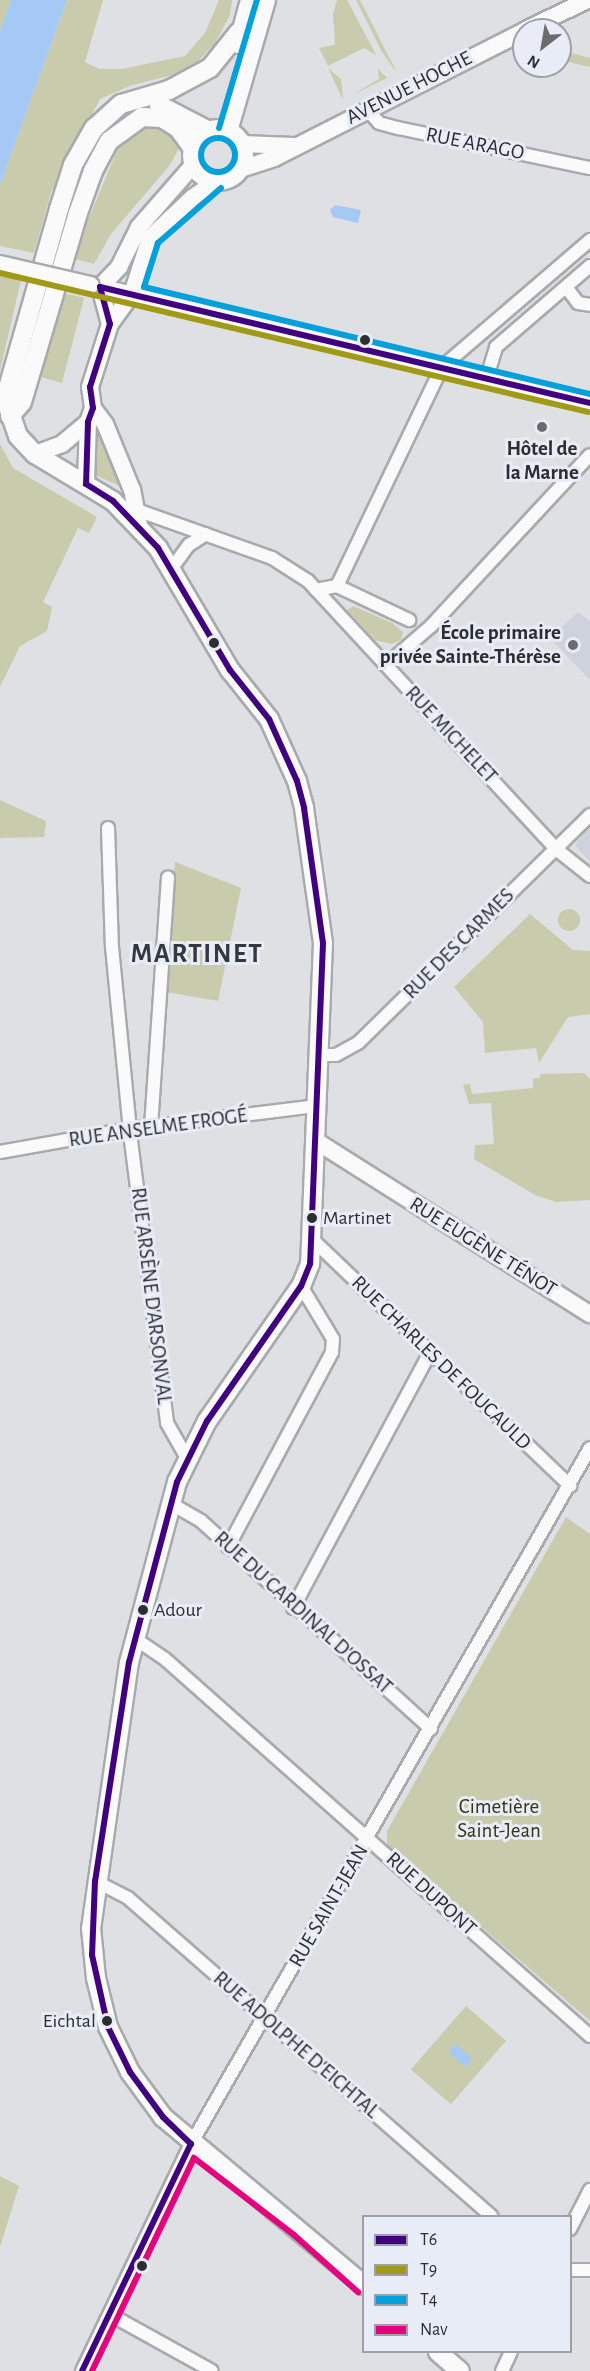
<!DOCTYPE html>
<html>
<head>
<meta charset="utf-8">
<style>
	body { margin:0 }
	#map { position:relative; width:590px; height:2371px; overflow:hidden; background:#dee0e4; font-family:"Alegreya Sans",sans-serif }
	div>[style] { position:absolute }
	.built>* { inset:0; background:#ced2dd }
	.green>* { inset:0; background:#c8cbac; transform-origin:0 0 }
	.round { border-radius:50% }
	.water>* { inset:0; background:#a5c8f4; transform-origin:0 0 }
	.roads { filter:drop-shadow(2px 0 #a8aaad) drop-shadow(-2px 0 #a8aaad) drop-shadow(0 2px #a8aaad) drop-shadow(0 -2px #a8aaad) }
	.street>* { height:12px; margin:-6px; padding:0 6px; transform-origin:6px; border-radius:6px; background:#fafafb }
	.secondary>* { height:16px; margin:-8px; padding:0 8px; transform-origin:8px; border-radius:8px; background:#fafafb }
	.primary>* { height:18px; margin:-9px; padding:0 9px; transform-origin:9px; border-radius:9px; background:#fafafb }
	.primary>.ring { margin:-9px; padding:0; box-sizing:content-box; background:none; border:18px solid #fafafb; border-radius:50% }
	.bridges { filter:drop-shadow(2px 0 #a8aaad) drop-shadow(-2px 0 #a8aaad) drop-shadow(0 2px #a8aaad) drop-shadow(0 -2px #a8aaad) }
	.secondary-bridge>* { height:16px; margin:-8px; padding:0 8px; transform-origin:8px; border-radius:8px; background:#fafafb }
	.bus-1>* { height:6px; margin:-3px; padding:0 3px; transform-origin:3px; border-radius:3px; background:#400080 }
	.bus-2>* { height:6px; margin:-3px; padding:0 3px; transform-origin:3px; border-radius:3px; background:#a09a16 }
	.bus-3>* { height:6px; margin:-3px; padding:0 3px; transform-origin:3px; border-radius:3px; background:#04a0dc }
	.bus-3>.ring { margin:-3px; padding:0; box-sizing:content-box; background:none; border:6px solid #04a0dc; border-radius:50% }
	.bus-4>* { height:6px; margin:-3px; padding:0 3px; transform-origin:3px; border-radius:3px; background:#e5007d }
	.dots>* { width:16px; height:16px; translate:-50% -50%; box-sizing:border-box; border:3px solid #e8ecf6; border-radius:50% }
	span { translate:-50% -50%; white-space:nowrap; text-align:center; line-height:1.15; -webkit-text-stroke:6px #e8ecf6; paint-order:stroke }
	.bus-label { font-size:20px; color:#2c2e32 }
	.left { translate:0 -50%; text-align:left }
	.right { translate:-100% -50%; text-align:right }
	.street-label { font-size:21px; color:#2c2e32 }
	.poi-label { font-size:21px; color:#2c2e32; font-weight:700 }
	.park-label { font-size:21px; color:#343513 }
	.district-label { font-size:27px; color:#34383f; font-weight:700; letter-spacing:1.5px }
	.legend { position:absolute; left:362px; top:2215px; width:210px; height:138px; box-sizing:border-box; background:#e8ecf6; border:2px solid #9da0a8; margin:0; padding:8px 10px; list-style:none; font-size:18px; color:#2c2e32 }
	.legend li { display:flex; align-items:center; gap:12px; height:30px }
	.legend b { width:30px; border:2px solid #9da0a8 }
	.north { position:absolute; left:512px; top:18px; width:60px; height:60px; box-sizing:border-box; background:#e8ecf6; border:2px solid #9da0a8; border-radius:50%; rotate:211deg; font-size:16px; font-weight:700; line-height:24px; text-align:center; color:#2c2e32 }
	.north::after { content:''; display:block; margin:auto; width:21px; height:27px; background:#6a6c70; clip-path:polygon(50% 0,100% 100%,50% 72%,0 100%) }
</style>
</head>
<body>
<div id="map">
	<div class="built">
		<i style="clip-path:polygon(578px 612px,590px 621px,590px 680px,550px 638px)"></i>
		<i style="clip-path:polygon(590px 825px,590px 862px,575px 845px)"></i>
	</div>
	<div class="green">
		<i style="clip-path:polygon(0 0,11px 0,0 31px)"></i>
		<i style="clip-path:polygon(67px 0,103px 0,85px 62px,99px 69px,122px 69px,185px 56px,205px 33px,219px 0,232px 0,230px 15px,215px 43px,189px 71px,132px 85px,100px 99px,51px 192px,34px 253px,0 246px,0 185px)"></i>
		<i style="clip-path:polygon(337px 0,347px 0,376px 55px,364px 48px,328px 66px,319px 48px,335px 45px,333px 14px)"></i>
		<i style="clip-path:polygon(356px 0,360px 0,397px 73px,382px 52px)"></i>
		<i style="clip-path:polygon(560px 50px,590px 58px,590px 67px,560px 60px)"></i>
		<i style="clip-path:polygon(328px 68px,341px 79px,343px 100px,330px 72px)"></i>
		<i style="clip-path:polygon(378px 69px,387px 78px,352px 95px,379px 79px)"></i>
		<i style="clip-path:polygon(108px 126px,111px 128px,62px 254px,51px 251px,75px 179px)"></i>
		<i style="clip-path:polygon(150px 127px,163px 128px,174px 135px,179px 148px,170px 165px,111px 234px,94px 264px,72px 258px,122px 139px)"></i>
		<i style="clip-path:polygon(0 275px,21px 280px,0 371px)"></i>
		<i style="clip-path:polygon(64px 293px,84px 298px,62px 383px,37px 376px)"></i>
		<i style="clip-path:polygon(102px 431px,126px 489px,93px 474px,98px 432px)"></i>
		<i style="clip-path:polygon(0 444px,13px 468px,97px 517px,89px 533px,78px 528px,43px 602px,52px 607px,47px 631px,20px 646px,0 687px)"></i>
		<i style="clip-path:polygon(353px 606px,392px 623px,403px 632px,401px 640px,392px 644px,375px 640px,347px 610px)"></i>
		<i style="clip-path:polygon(0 800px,46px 821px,44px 837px,0 838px)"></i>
		<i style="clip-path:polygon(175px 862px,241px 888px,218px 1001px,166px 992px)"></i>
		<i class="round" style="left:558px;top:909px;width:22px;height:22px"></i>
		<i style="clip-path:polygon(530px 914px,573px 950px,590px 951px,590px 1014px,568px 1017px,539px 1063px,536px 1048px,485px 1053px,483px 1022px,454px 987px)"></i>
		<i style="clip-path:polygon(584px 1073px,590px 1079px,590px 1200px,556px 1202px,535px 1195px,474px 1159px,475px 1145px,494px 1144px,491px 1103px,469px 1104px,463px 1085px,470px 1084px,472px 1094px,533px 1088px,533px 1079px,541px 1077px,540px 1074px)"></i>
		<i style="clip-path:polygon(566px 1517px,590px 1534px,590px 2021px,387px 1845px,387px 1831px)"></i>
		<i style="left:466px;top:2006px;width:53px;height:84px;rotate:41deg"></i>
		<i style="clip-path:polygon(0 2176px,19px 2186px,0 2247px)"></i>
	</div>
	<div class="water">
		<i style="clip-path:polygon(11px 0,67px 0,0 185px,0 31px)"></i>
		<i style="clip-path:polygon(335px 205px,361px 210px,358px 223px,333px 217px,330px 210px)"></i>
		<i style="left:456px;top:2044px;width:22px;height:11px;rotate:43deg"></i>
	</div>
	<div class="roads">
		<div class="street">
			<i style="left:367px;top:109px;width:18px;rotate:49deg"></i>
			<i style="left:379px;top:123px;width:20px;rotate:15deg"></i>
			<i style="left:398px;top:128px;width:196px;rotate:11.8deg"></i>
			<i style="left:566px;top:287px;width:20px;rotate:53deg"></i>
			<i style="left:578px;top:303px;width:12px;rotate:9deg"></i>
			<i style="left:487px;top:377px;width:31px;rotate:-73deg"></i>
			<i style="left:496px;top:347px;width:124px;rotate:-40.8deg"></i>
			<i style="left:131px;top:508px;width:150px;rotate:19.5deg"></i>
			<i style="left:272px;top:558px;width:43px;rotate:32.6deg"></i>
			<i style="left:308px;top:581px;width:365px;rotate:47.2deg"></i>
			<i style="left:556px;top:849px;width:43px;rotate:38.5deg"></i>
			<i style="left:172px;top:568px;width:29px;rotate:-54deg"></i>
			<i style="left:189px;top:545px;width:20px;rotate:-33deg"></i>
			<i style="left:337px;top:586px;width:80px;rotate:25.3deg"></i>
			<i style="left:316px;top:590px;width:21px;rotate:-11deg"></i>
			<i style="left:337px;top:586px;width:243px;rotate:-64.4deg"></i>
			<i style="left:442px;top:367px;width:195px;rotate:-40.6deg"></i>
			<i style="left:386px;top:665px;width:60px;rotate:-40.9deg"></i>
			<i style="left:431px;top:626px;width:233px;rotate:-47.1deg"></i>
			<i style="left:108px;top:828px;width:119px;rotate:88.1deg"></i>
			<i style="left:112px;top:947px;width:195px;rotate:84.4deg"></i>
			<i style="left:131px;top:1141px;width:284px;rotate:82.7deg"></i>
			<i style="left:167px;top:1423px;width:40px;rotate:60.3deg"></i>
			<i style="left:318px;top:1055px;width:18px"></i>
			<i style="left:336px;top:1055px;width:26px;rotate:-29deg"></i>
			<i style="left:359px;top:1042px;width:324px;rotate:-44.5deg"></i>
			<i style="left:151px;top:1127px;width:250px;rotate:-86.1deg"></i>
			<i style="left:0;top:1152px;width:131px;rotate:-10.1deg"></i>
			<i style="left:129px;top:1129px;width:188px;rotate:-7deg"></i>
			<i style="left:313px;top:1240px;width:356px;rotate:43.7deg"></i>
			<i style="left:170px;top:1503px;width:36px;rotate:30deg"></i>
			<i style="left:201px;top:1521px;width:310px;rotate:42.1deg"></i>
			<i style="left:228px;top:1547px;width:221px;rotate:-61.9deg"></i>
			<i style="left:332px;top:1352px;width:13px;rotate:-86deg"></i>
			<i style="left:333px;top:1339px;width:62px;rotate:-121.1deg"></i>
			<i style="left:293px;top:1608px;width:290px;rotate:-61.8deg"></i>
			<i style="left:134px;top:1638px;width:37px;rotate:34deg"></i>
			<i style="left:165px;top:1659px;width:568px;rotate:41.57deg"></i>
			<i style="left:95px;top:1881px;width:37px;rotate:27deg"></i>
			<i style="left:128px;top:1898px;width:483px;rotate:41.2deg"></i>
			<i style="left:570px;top:2229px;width:44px;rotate:-62.9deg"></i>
			<i style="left:570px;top:2270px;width:20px"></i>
			<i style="left:111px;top:2315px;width:115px;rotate:29deg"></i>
			<i style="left:82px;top:2371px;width:252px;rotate:-64.4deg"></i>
			<i style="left:191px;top:2144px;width:802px;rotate:-60.18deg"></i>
			<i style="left:502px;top:2371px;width:21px;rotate:-65deg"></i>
		</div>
		<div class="secondary">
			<i style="left:526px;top:30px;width:68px;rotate:-26.2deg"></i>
			<i style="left:242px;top:144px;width:52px;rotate:2.2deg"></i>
			<i style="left:241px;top:169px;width:35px;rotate:-18deg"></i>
			<i style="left:274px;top:158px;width:280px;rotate:-26.9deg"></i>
			<i style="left:91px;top:285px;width:513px;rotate:13.3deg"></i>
			<i style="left:100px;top:287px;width:28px;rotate:-46deg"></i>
			<i style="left:119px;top:267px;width:45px;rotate:-63.4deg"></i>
			<i style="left:139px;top:227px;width:84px;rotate:-48.9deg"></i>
			<i style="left:100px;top:287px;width:38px;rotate:75deg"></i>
			<i style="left:35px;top:454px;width:29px;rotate:-20deg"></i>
			<i style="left:62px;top:444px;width:34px;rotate:-40deg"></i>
			<i style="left:86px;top:484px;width:62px;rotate:-88.2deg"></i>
			<i style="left:88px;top:422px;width:15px;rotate:-70deg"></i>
			<i style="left:139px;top:525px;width:36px;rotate:-101deg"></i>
			<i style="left:132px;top:490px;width:71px;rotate:-112.2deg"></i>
			<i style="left:105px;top:424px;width:20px;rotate:-127deg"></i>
			<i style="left:93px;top:408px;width:21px;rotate:-98deg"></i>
			<i style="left:90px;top:387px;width:66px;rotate:-72.4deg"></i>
			<i style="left:110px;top:324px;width:37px;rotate:-54deg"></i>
			<i style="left:132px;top:294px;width:59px;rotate:-72.2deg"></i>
			<i style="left:150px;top:238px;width:58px;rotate:-43.6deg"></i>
			<i style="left:192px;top:198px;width:29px;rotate:-35deg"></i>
			<i style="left:316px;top:1141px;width:324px;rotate:32.3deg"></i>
		</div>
		<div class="primary">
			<i style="left:239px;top:32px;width:46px;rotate:128.9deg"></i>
			<i style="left:210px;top:68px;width:47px;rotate:151.8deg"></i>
			<i style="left:169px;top:90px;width:50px;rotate:163.7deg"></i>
			<i style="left:121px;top:104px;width:36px;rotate:138deg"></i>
			<i style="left:94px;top:128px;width:43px;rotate:119.6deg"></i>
			<i style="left:73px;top:165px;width:46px;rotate:107.7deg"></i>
			<i style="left:59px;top:209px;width:197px;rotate:105.9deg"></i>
			<i style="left:5px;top:398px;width:40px;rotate:71.1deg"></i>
			<i style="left:18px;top:436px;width:25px;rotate:47deg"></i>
			<i style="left:35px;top:454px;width:91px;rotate:31.1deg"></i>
			<i style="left:113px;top:501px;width:65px;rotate:46.2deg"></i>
			<i style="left:158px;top:548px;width:142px;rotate:59.5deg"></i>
			<i style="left:230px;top:670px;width:63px;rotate:51.5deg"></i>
			<i style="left:269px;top:719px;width:68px;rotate:65.7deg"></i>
			<i style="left:297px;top:781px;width:28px;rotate:75deg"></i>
			<i style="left:304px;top:808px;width:136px;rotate:82deg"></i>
			<i style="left:323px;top:943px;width:321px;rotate:92.3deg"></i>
			<i style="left:310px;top:1264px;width:24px;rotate:112deg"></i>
			<i style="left:301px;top:1286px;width:165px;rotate:124.8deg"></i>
			<i style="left:207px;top:1421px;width:68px;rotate:116.2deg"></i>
			<i style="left:177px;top:1482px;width:186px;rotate:104.9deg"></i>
			<i style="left:129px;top:1662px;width:269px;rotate:98.1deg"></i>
			<i style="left:91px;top:1928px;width:50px;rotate:84.3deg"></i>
			<i style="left:96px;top:1978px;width:50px;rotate:76.2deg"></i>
			<i style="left:108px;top:2027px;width:50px;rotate:63.9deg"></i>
			<i style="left:130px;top:2072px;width:56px;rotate:53.7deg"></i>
			<i style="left:163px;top:2117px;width:262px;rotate:39.9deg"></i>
			<i style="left:238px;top:44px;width:46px;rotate:-74.7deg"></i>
			<i style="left:159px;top:105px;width:56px;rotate:27.5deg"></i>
			<i class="ring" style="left:192px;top:129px;width:34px;height:34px"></i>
			<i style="left:228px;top:131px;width:136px;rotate:-73.8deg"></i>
			<i style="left:10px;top:416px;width:18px;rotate:-49deg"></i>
			<i style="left:22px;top:402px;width:197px;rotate:-73.5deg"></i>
			<i style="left:78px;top:213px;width:45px;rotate:-70.3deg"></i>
			<i style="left:93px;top:171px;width:34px;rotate:-62deg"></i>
			<i style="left:109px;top:141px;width:41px;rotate:-36deg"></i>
			<i style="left:142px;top:117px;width:20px;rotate:3deg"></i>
			<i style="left:162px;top:118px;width:19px;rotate:32deg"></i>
			<i style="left:178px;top:128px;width:26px;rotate:54deg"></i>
			<i style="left:438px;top:2352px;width:29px;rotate:41deg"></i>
		</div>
	</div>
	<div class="bridges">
		<div class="secondary-bridge">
			<i style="left:0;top:264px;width:93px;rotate:13deg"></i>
		</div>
	</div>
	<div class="bus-1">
		<i style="left:100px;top:287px;width:38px;rotate:75deg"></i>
		<i style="left:110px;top:324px;width:66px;rotate:107.6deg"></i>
		<i style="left:90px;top:387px;width:21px;rotate:82deg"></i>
		<i style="left:93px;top:408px;width:15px;rotate:110deg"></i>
		<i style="left:88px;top:422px;width:62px;rotate:91.8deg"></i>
		<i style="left:86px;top:484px;width:32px;rotate:32deg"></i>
		<i style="left:113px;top:501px;width:65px;rotate:46.2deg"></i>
		<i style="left:158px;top:548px;width:142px;rotate:59.5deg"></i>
		<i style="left:230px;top:670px;width:63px;rotate:51.5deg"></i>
		<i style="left:269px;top:719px;width:68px;rotate:65.7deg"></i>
		<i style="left:297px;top:781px;width:28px;rotate:75deg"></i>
		<i style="left:304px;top:808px;width:136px;rotate:82deg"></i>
		<i style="left:323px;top:943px;width:321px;rotate:92.3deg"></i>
		<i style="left:310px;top:1264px;width:24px;rotate:112deg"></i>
		<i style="left:301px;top:1286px;width:165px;rotate:124.8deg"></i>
		<i style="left:207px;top:1421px;width:68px;rotate:116.2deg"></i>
		<i style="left:177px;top:1482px;width:186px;rotate:104.9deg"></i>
		<i style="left:129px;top:1662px;width:222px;rotate:98.8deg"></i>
		<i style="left:95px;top:1881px;width:74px;rotate:92.3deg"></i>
		<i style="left:92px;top:1955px;width:74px;rotate:77.5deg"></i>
		<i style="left:108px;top:2027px;width:50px;rotate:63.9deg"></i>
		<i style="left:130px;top:2072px;width:56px;rotate:53.7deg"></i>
		<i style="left:163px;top:2117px;width:39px;rotate:44deg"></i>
		<i style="left:100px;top:287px;width:504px;rotate:13.32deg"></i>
		<i style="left:82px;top:2371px;width:252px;rotate:-64.4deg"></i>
	</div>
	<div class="bus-2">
		<i style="left:0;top:273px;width:604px;rotate:13.3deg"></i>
	</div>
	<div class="bus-3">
		<i style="left:219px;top:128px;width:134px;rotate:-73.5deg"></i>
		<i class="ring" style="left:201px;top:138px;width:28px;height:28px"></i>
		<i style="left:221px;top:188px;width:84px;rotate:138.9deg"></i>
		<i style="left:158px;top:243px;width:46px;rotate:107.7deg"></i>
		<i style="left:144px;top:287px;width:459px;rotate:13.5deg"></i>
	</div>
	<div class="bus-4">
		<i style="left:92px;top:2371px;width:236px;rotate:-64.4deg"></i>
		<i style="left:194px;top:2158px;width:126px;rotate:37.6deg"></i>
		<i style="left:294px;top:2235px;width:86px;rotate:41.7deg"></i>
	</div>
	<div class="dots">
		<i style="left:365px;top:340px;background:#2c2e32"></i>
		<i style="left:542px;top:427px;background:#6a6c70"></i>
		<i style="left:214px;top:643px;background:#2c2e32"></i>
		<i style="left:573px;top:645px;background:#6a6c70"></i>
		<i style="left:312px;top:1218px;background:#2c2e32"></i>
		<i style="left:143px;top:1610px;background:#2c2e32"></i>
		<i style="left:107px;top:2021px;background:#2c2e32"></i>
		<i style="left:142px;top:2266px;background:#2c2e32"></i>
	</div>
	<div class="bus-label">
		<span class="left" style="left:323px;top:1218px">Martinet</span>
		<span class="left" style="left:154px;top:1610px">Adour</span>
		<span class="right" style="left:96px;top:2021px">Eichtal</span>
	</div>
	<div class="street-label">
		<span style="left:409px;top:88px;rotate:-27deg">AVENUE HOCHE</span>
		<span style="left:475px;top:144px;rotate:11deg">RUE ARAGO</span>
		<span style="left:451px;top:735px;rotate:47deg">RUE MICHELET</span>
		<span style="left:459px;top:944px;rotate:-45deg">RUE DES CARMES</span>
		<span style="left:158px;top:1128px;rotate:-8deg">RUE ANSELME FROGÉ</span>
		<span style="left:483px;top:1247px;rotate:32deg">RUE EUGÈNE TÉNOT</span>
		<span style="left:151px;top:1296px;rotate:83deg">RUE ARSÈNE D'ARSONVAL</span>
		<span style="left:441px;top:1363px;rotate:44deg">RUE CHARLES DE FOUCAULD</span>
		<span style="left:303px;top:1613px;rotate:42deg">RUE DU CARDINAL D'OSSAT</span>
		<span style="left:431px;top:1894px;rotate:42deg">RUE DUPONT</span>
		<span style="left:329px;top:1906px;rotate:-60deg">RUE SAINT-JEAN</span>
		<span style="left:296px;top:2045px;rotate:41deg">RUE ADOLPHE D'EICHTAL</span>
	</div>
	<div class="poi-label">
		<span style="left:542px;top:461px">Hôtel de<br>la Marne</span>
		<span class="right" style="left:561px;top:645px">École primaire<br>privée Sainte-Thérèse</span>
	</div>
	<div class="park-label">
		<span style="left:499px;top:1819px">Cimetière<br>Saint-Jean</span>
	</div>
	<div class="district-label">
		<span style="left:197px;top:954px">MARTINET</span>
	</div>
	<ul class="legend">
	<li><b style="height:8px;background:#400080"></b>T6</li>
	<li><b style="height:8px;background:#a09a16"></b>T9</li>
	<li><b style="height:8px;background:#04a0dc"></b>T4</li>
	<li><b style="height:8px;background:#e5007d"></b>Nav</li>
	</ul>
	<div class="north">N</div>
</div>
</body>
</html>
